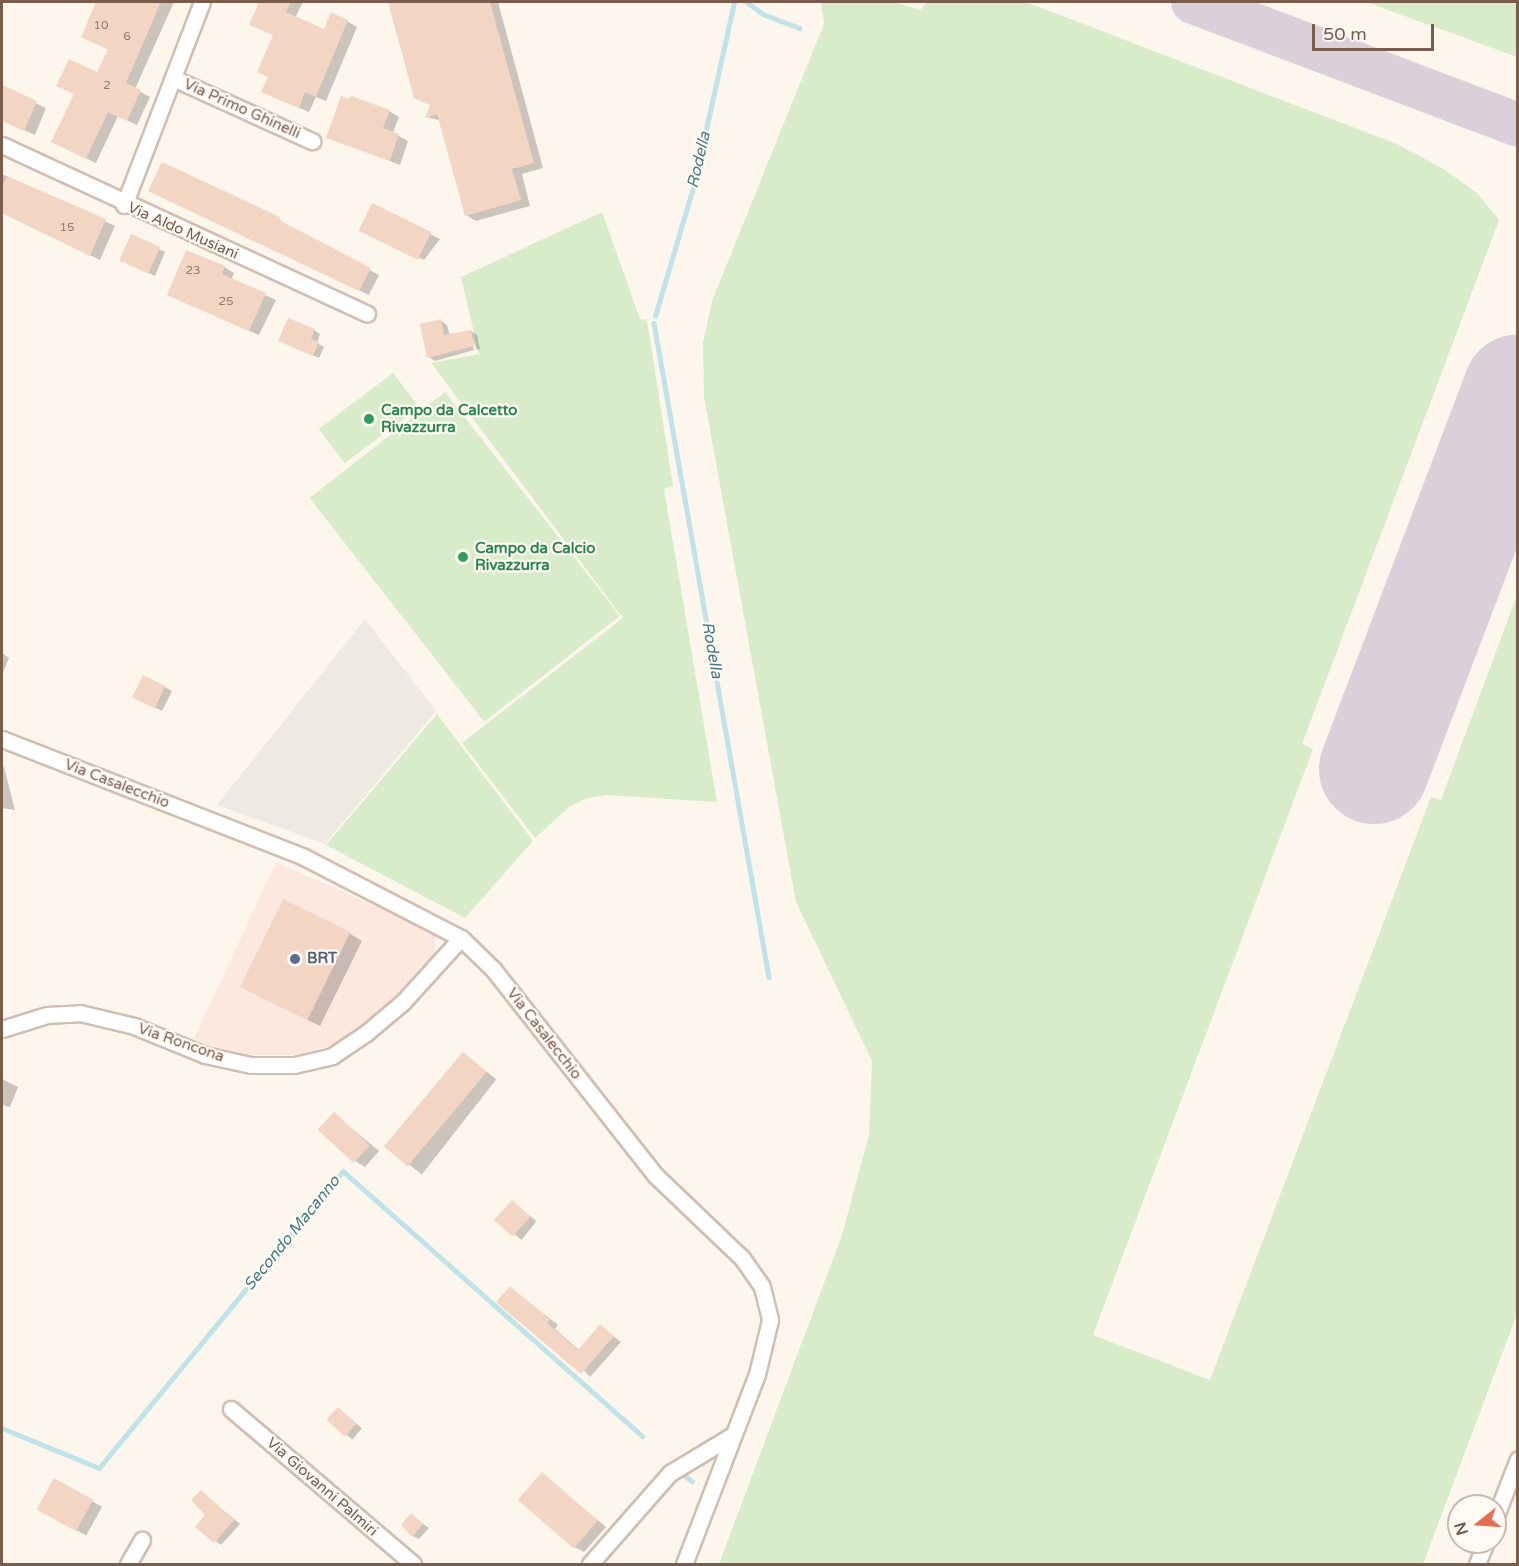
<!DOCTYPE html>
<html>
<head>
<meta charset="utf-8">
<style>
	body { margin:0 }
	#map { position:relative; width:1519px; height:1566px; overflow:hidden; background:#fdf6ec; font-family:"Varela Round",sans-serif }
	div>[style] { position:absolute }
	.commercial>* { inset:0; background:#fde8e0 }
	.industrial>* { inset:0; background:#efe9e4 }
	.green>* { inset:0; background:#d8ecc9; transform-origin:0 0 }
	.shadow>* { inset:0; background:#0003; transform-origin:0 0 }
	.stream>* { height:4.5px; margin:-2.25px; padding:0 2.25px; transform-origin:2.25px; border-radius:2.25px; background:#bfe3e8 }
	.taxiway>* { height:44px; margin:-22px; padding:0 22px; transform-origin:22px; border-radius:22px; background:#dbcfda }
	.runway>* { height:110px; margin:-55px; padding:0 55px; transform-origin:55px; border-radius:55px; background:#dbcfda }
	.building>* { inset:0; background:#f3d5c3; transform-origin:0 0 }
	.roads { filter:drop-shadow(2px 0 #d1beb0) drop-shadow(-2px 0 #d1beb0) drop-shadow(0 2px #d1beb0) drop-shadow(0 -2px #d1beb0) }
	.minor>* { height:15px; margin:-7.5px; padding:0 7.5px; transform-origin:7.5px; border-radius:7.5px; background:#fff }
	.dots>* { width:16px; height:16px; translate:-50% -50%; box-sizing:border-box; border:3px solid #fffaf3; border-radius:50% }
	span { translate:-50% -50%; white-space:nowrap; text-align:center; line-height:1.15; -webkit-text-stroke:4.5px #fffaf3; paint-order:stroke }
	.number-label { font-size:12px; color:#987a6a }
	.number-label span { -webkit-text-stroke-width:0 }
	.street-label { font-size:15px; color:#7a5c4d }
	.leisure-label { font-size:15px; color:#27864d; font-weight:700 }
	.left { translate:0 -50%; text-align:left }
	.service-label { font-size:15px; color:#4e5e75; font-weight:700 }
	.water-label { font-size:16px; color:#437c86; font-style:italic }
	.frame { position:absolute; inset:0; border:3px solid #7a5c4d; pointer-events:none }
	.north { position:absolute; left:1447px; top:1494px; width:60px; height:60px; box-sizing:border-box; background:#fffaf3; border:2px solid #cabbb1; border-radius:50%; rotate:253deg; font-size:16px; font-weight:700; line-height:24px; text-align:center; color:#7a5c4d }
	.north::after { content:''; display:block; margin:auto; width:21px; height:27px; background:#e76f51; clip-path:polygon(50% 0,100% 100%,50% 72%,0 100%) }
	.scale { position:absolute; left:1312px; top:24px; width:122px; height:27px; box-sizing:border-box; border:3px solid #7a5c4d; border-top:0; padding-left:8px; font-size:18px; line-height:21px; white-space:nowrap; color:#7a5c4d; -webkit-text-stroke:4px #fffaf3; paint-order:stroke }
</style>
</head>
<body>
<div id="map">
	<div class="commercial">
		<i style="clip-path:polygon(276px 862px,429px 930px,435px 935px,435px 955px,416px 979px,357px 1030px,327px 1047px,292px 1055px,252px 1055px,213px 1047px,194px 1039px)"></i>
	</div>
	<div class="industrial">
		<i style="clip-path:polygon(365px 619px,436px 711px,325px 844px,217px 805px)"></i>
	</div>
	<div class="green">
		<i style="clip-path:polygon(821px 2px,895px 2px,920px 10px,927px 2px,1026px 2px,1397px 144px,1442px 168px,1477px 193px,1499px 220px,1302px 744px,1313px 749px,1093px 1335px,1210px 1380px,1431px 797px,1441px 800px,1517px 595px,1517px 1314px,1423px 1564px,719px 1564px,842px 1235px,869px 1135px,872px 1061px,796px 902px,704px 397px,703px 343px,712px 301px,824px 24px)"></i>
		<i style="clip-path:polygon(1366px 2px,1517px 2px,1517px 57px)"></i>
		<i style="clip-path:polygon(602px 212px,640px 319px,647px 320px,673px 486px,664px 489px,717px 802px,606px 795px,588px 798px,570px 806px,535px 838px,462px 743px,623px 618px,431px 363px,479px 354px,461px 277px)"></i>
		<i style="left:393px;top:373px;width:43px;height:93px;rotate:53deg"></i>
		<i style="left:445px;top:392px;width:284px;height:172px;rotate:52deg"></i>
		<i style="clip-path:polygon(437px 714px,533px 841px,465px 918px,326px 845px)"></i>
	</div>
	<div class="shadow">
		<i style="clip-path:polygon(98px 2px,174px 2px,135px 89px,150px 97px,137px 125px,118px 116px,96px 163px,63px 147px,109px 50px,82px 37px)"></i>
		<i style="clip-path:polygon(260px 2px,303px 2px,295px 18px,325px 31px,347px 21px,357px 27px,326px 101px,316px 97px,309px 112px,273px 97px,269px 77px,274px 35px,251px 24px)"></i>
		<i style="clip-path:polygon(390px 2px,498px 2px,543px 168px,522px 174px,530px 206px,476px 221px,466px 215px,441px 121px,427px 117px,432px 105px,416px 97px)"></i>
		<i style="clip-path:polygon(2px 87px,46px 108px,35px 135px,2px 120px)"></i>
		<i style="clip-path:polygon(389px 111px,399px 117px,393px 133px,408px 141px,400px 165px,328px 137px)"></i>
		<i style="clip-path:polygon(2px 174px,115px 226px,100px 260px,2px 213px)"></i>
		<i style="clip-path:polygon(159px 196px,279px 219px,287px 227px,379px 275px,369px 295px)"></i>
		<i style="clip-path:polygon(373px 205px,440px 239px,424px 260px,371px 236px)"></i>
		<i style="clip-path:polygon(132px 236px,165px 252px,155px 276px,127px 263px)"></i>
		<i style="clip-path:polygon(224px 267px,234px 273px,231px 280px,276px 300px,259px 335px,179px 300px)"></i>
		<i style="clip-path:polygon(441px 321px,447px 325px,450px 336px,471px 331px,477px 335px,480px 349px,477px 350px,470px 334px,474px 350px,435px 361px,429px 357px)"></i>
		<i style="clip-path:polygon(314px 330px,320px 334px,317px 343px,324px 347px,319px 358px,286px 344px)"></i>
		<i style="clip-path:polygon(2px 653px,9px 658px,2px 675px)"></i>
		<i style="clip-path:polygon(144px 677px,172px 691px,162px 711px,142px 701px)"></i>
		<i style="clip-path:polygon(2px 766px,4px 767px,15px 810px,2px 808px)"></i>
		<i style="clip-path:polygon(349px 933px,362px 941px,320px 1026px,255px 994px)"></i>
		<i style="left:464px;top:1054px;width:41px;height:121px;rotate:38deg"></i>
		<i style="clip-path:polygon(2px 1079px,18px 1087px,10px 1107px,2px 1105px)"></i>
		<i style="clip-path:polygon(334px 1114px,379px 1151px,365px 1167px,355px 1161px)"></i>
		<i style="left:512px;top:1202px;width:31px;height:24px;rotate:38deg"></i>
		<i style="clip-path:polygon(510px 1288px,558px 1325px,555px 1329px,579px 1350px,600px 1326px,621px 1342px,590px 1377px)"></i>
		<i style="left:339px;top:1409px;width:30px;height:15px;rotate:40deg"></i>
		<i style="clip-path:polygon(542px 1474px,606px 1527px,584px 1552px,574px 1547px)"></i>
		<i style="left:54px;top:1480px;width:55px;height:33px;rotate:29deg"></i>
		<i style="clip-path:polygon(201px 1492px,240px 1524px,221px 1545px,197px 1527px,207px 1515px)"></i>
		<i style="clip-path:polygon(411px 1515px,429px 1528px,419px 1539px,413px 1536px)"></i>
	</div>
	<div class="stream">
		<i style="left:747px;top:2px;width:20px;rotate:37deg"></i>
		<i style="left:763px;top:14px;width:39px;rotate:21deg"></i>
		<i style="left:655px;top:316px;width:138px;rotate:-73.5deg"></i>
		<i style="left:694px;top:184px;width:186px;rotate:-77.6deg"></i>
		<i style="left:654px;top:323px;width:664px;rotate:80.03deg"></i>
		<i style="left:2px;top:1428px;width:105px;rotate:22.4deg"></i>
		<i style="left:99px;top:1468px;width:384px;rotate:-50.6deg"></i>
		<i style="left:343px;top:1171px;width:400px;rotate:41.5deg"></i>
		<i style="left:682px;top:1473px;width:13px;rotate:39deg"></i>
	</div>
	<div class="taxiway">
		<i style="left:1193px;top:2px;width:347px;rotate:20.7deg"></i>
	</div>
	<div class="runway">
		<i style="left:1374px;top:769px;width:406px;rotate:-69.2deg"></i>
	</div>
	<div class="building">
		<i style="clip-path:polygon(96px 2px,161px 2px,126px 83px,141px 90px,127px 121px,108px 112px,86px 159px,51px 142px,74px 94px,56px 86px,69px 59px,97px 72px,108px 49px,81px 37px)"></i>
		<i style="clip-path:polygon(259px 2px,291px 2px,286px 12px,324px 29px,331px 12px,348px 20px,316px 97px,305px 92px,299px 108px,261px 92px,268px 77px,257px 72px,273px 35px,249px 25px)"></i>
		<i style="clip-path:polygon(388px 2px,490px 2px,534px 163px,512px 169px,521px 200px,465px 216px,437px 114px,425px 118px,430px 105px,414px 98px)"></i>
		<i style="clip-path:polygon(2px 85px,37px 101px,24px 131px,2px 121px)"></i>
		<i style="clip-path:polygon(341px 96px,349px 99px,351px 96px,390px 110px,383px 128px,399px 134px,390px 161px,326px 138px)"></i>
		<i style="clip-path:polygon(162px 162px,280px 217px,279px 220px,371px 268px,359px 291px,148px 191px)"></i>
		<i style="clip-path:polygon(7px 176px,106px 219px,90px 256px,2px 213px,2px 187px)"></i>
		<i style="left:372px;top:203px;width:66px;height:31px;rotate:26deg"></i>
		<i style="left:131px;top:234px;width:32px;height:29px;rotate:24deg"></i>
		<i style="clip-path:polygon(186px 250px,225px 266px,222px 274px,266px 293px,249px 331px,167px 295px)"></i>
		<i style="clip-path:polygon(288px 318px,315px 329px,311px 339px,319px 342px,313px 356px,278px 341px)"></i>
		<i style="clip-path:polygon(441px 319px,444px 335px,471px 330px,474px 346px,427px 358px,420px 324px)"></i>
		<i style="left:143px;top:675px;width:25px;height:25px;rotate:26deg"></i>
		<i style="left:283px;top:899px;width:75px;height:98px;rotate:26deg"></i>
		<i style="left:463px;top:1052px;width:31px;height:123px;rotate:40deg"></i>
		<i style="left:334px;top:1112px;width:49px;height:24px;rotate:43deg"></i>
		<i style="left:512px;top:1200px;width:25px;height:27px;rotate:42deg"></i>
		<i style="clip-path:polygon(510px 1286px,550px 1320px,547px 1323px,578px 1350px,600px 1324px,614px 1336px,581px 1374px,496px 1302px)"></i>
		<i style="left:338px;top:1407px;width:25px;height:17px;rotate:43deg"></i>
		<i style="left:542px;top:1472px;width:74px;height:37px;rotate:41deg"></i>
		<i style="left:54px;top:1478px;width:45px;height:36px;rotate:29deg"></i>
		<i style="clip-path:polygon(201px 1490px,234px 1520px,214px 1543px,195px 1527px,205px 1515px,191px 1500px)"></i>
		<i style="clip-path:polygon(411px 1513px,423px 1524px,412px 1537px,401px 1525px)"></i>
	</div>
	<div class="roads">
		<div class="minor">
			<i style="left:173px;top:78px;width:153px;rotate:24.4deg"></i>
			<i style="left:2px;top:145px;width:402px;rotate:24.8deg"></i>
			<i style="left:124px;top:205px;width:217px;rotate:-69deg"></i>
			<i style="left:2px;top:739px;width:322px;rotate:21.3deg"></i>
			<i style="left:302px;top:856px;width:179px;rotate:27.3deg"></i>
			<i style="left:461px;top:938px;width:45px;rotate:44.1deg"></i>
			<i style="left:493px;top:969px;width:262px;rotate:51.8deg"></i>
			<i style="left:655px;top:1175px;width:120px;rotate:43.7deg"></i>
			<i style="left:742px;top:1258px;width:35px;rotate:55deg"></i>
			<i style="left:762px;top:1287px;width:34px;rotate:76deg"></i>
			<i style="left:770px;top:1320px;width:56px;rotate:103.5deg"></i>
			<i style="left:757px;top:1374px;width:204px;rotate:111deg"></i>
			<i style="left:2px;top:1029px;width:47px;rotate:-17.3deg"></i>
			<i style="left:47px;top:1015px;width:33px;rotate:-3deg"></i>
			<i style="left:80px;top:1013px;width:56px;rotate:13.5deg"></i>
			<i style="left:134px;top:1026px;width:77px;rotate:22.2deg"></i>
			<i style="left:205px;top:1055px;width:47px;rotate:12.3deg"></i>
			<i style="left:251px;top:1065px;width:43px"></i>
			<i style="left:294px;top:1065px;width:39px;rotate:-13deg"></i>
			<i style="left:332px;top:1056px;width:40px;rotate:-34deg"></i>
			<i style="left:365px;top:1034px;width:50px;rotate:-40.1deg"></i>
			<i style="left:403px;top:1002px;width:86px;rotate:-47.8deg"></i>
			<i style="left:231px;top:1409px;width:239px;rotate:40.4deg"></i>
			<i style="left:1495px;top:1518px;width:63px;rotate:-68.7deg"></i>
			<i style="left:128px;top:1564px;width:28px;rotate:-60deg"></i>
			<i style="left:590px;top:1564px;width:121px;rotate:-48.7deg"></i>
			<i style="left:670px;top:1473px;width:74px;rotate:-31.1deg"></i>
			<i style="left:1477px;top:1564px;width:24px;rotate:-68deg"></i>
		</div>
	</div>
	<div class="dots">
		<i style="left:369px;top:419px;background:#2e9e5b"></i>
		<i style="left:463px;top:557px;background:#2e9e5b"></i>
		<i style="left:295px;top:959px;background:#5c6f8a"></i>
	</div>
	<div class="number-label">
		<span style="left:101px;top:26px">10</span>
		<span style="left:127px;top:37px">6</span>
		<span style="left:107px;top:86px">2</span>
		<span style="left:67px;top:228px">15</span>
		<span style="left:193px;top:271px">23</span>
		<span style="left:226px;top:302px">25</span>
	</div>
	<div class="street-label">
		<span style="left:242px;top:109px;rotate:24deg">Via Primo Ghinelli</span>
		<span style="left:183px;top:231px;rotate:24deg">Via Aldo Musiani</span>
		<span style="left:117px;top:784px;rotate:21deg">Via Casalecchio</span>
		<span style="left:544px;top:1034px;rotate:52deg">Via Casalecchio</span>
		<span style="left:181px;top:1043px;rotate:19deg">Via Roncona</span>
		<span style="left:322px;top:1487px;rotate:41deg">Via Giovanni Palmiri</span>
	</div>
	<div class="leisure-label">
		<span class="left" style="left:381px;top:419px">Campo da Calcetto<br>Rivazzurra</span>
		<span class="left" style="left:475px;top:557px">Campo da Calcio<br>Rivazzurra</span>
	</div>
	<div class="service-label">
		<span class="left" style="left:307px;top:959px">BRT</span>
	</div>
	<div class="water-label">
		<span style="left:699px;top:160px;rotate:-77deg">Rodella</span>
		<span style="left:712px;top:650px;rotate:80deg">Rodella</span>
		<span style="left:292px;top:1233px;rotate:-51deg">Secondo Macanno</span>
	</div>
	<div class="frame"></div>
	<div class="north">N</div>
	<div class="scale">50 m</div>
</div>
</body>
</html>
